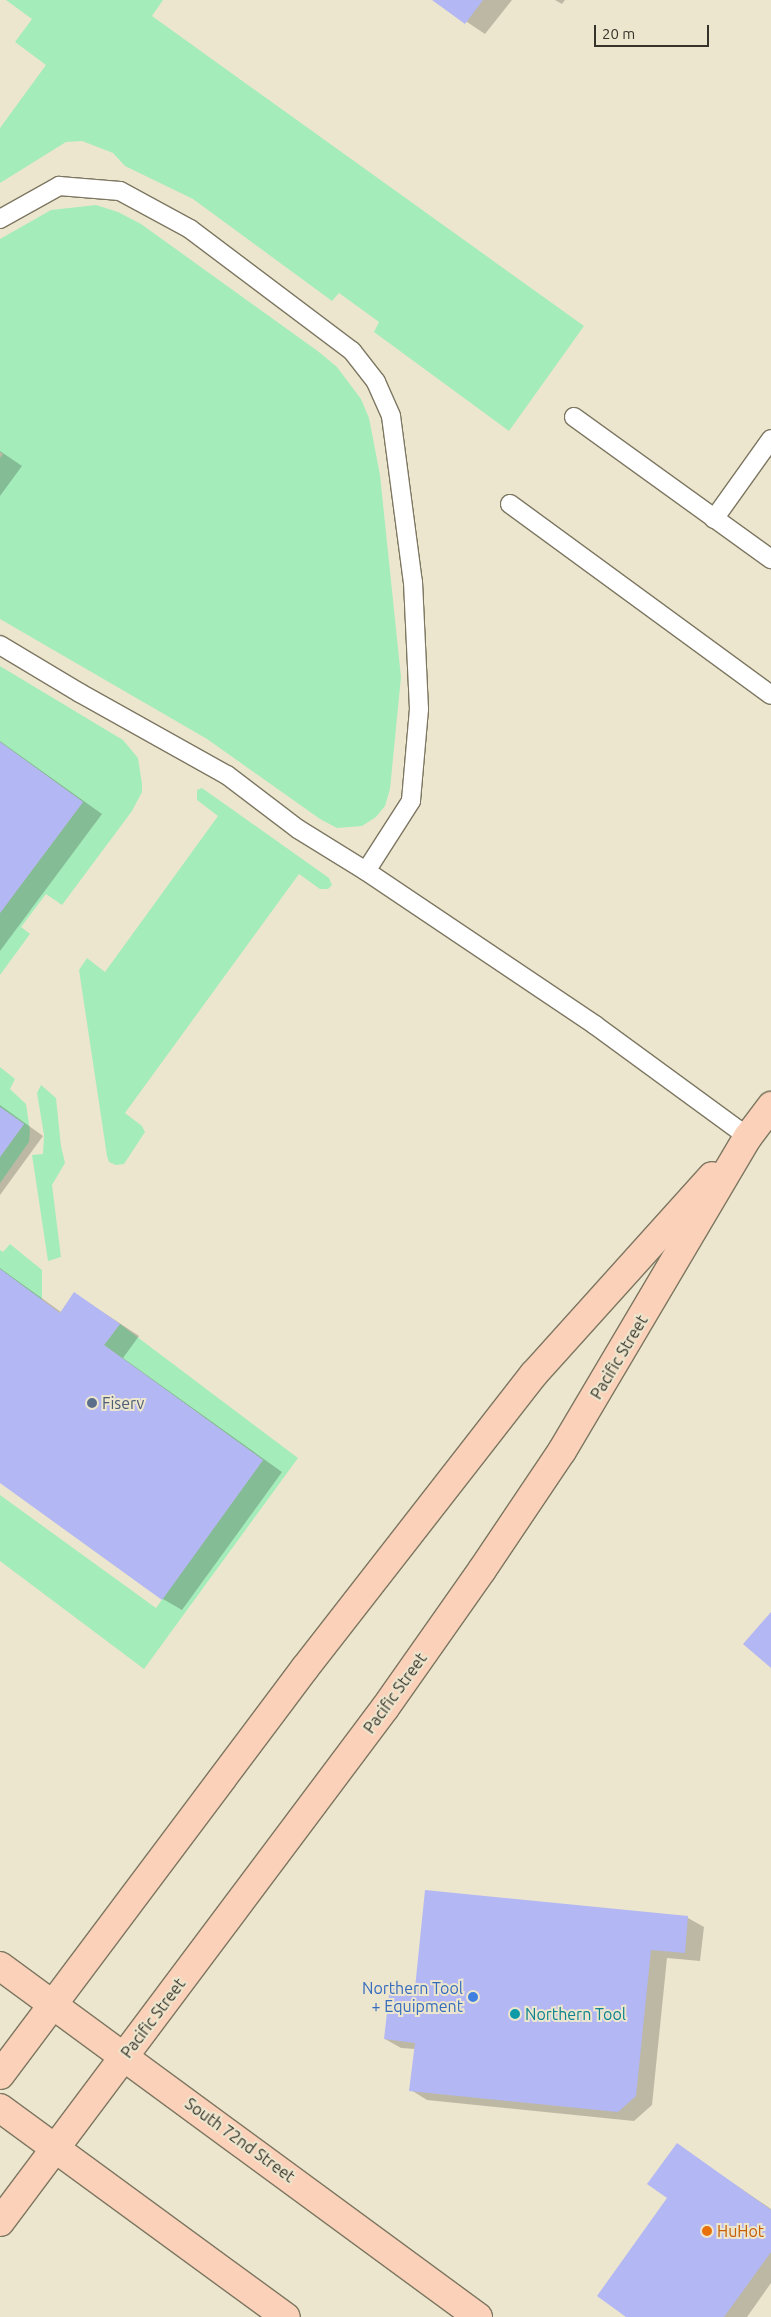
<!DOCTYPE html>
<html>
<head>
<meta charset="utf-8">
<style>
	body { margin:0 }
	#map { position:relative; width:771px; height:2317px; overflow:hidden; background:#ede6ce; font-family:Ubuntu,sans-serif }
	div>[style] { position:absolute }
	.green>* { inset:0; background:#a5ecbb }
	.shadow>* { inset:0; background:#0003 }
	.building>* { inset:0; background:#b3b7f3 }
	.roads { filter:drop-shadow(1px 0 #7d7762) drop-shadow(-1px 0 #7d7762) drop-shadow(0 1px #7d7762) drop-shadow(0 -1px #7d7762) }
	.service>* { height:18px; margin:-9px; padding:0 9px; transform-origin:9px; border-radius:9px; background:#fff }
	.primary>* { height:28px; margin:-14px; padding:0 14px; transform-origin:14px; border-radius:14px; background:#fbd2b9 }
	.dots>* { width:14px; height:14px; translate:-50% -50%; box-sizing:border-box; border:2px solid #ede6ce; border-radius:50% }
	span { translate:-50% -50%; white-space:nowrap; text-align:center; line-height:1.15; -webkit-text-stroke:4px #ede6ce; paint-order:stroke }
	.street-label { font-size:16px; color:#36332a }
	.service-label { font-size:16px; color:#4e5e75 }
	.left { translate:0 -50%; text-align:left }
	.shop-label { font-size:16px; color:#366cbe }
	.right { translate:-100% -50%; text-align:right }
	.culture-label { font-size:16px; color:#0d838f }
	.food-label { font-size:16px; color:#c56008 }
	.scale { position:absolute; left:594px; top:25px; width:115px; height:22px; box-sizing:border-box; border:2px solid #36332a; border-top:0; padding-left:6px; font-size:15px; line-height:18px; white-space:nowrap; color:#36332a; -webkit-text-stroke:4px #ede6ce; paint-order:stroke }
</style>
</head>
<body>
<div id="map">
	<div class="green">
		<i style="clip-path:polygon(6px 0,163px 0,152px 16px,584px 326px,509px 431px,374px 332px,379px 322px,339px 293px,332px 301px,193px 199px,125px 166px,113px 153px,82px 141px,66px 142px,0 183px,0 128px,46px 65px,15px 42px,32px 19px)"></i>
		<i style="clip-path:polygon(96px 205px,118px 212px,141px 224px,319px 352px,337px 367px,361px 399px,369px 418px,380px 475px,401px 677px,390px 789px,385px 806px,376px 817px,362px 826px,337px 828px,320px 819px,207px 739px,0 619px,0 458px,3px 454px,0 452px,0 239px,51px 210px)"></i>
		<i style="clip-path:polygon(0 666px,123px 740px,138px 758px,142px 784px,142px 792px,132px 811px,62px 905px,46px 894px,21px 927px,30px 934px,0 975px,0 913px,83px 802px,0 742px)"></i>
		<i style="clip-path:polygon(202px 788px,329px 878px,332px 885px,328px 889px,320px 889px,299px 874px,125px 1113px,142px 1126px,145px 1132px,124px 1164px,116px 1165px,109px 1162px,107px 1156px,79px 970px,87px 958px,105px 972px,218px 816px,197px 800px,197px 790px)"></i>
		<i style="clip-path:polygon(0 1067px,15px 1079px,10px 1089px,26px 1104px,30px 1131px,29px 1142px,0 1183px,0 1157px,24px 1124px,0 1107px)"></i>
		<i style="clip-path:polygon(41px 1085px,56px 1098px,61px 1146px,65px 1163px,52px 1185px,61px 1257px,48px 1261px,32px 1155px,43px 1154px,44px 1135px,37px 1093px)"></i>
		<i style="clip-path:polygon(10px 1244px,42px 1270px,42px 1300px,0 1269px,0 1250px,3px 1252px)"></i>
		<i style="clip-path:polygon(120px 1324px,298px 1458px,144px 1669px,0 1561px,0 1495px,156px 1608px,263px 1460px,104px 1345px)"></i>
	</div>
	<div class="shadow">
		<i style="clip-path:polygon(434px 0,512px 0,485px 34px)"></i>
		<i style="clip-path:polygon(555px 0,565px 0,562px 4px)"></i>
		<i style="clip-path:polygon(0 451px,22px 466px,0 496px)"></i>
		<i style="clip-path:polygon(0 741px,102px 814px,0 951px)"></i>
		<i style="clip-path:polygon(0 1105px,43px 1136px,0 1195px)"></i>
		<i style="clip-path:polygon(0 1268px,61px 1312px,74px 1293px,139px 1336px,123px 1358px,282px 1472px,182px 1610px,163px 1599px,0 1481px)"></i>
		<i style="clip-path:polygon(426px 1891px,688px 1918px,704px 1927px,700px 1961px,667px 1958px,652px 2105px,634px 2121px,427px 2100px,411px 2090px,415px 2049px,401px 2048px,385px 2039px,416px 1989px)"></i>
		<i style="clip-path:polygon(677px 2145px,771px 2209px,771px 2283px,747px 2317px,628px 2317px,668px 2198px)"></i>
	</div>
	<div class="building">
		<i style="clip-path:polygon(432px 0,483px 0,465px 24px)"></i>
		<i style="clip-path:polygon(0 742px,83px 802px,0 913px)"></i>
		<i style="clip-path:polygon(0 1107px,24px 1124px,0 1157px)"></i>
		<i style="clip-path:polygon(0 1269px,60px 1313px,74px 1292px,120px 1324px,104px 1345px,263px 1460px,162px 1600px,0 1483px)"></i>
		<i style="clip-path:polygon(771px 1612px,771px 1668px,743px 1644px)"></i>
		<i style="clip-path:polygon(425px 1890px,688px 1916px,685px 1953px,651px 1950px,636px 2096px,618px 2112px,409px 2091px,415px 2043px,384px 2039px,390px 1986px,415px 1988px)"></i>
		<i style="clip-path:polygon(677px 2143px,771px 2210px,771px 2252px,724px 2317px,626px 2317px,597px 2296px,667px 2198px,647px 2184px)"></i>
	</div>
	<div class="roads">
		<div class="service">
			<i style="left:0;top:219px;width:68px;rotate:-29.2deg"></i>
			<i style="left:59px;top:186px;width:61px;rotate:4.7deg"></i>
			<i style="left:120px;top:191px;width:80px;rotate:28.5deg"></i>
			<i style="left:190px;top:229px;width:203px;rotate:37deg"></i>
			<i style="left:352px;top:351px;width:39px;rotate:52deg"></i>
			<i style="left:376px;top:382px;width:37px;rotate:66deg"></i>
			<i style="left:391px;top:416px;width:167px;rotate:82.5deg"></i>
			<i style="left:413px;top:582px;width:127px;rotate:87.3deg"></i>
			<i style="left:419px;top:709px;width:92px;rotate:95deg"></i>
			<i style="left:411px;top:801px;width:83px;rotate:122.7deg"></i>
			<i style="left:574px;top:417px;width:243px;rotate:35.8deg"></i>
			<i style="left:510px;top:504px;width:323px;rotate:36.2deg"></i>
			<i style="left:714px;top:519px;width:98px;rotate:-54.5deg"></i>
			<i style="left:0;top:645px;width:93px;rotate:31deg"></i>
			<i style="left:80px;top:693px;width:168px;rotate:29.2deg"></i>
			<i style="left:227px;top:775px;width:89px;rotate:37.3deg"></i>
			<i style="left:298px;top:829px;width:80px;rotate:31.7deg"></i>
			<i style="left:366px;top:871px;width:276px;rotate:33.9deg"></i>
			<i style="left:595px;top:1025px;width:190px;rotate:36.2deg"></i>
		</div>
		<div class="primary">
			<i style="left:0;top:1966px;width:593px;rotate:36.29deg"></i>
			<i style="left:0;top:2075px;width:509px;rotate:-53.15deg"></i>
			<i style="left:305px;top:1668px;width:373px;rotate:-52.1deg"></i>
			<i style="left:534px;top:1374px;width:266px;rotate:-48deg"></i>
			<i style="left:0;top:2108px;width:354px;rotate:36.2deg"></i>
			<i style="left:0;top:2222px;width:642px;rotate:-53.17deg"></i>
			<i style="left:385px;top:1708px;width:169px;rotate:-54.9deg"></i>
			<i style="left:482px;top:1570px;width:143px;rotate:-56.1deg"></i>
			<i style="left:562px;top:1451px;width:365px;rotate:-59.4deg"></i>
			<i style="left:748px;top:1137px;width:39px;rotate:-53deg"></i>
		</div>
	</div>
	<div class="dots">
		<i style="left:92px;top:1403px;background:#5c6f8a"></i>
		<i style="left:473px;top:1997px;background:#3f7fe0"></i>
		<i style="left:515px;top:2014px;background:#0f9aa8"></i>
		<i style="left:707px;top:2231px;background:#e8710a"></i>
	</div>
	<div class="street-label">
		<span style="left:619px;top:1357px;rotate:-59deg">Pacific Street</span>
		<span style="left:395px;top:1693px;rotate:-54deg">Pacific Street</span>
		<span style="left:153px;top:2018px;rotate:-53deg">Pacific Street</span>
		<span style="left:240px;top:2140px;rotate:36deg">South 72nd Street</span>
	</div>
	<div class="service-label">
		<span class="left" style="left:102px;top:1403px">Fiserv</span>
	</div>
	<div class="shop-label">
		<span class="right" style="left:463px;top:1997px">Northern Tool<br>+ Equipment</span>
	</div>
	<div class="culture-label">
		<span class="left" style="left:525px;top:2014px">Northern Tool</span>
	</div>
	<div class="food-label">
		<span class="left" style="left:717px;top:2231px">HuHot</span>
	</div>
	<div class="scale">20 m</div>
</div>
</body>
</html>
